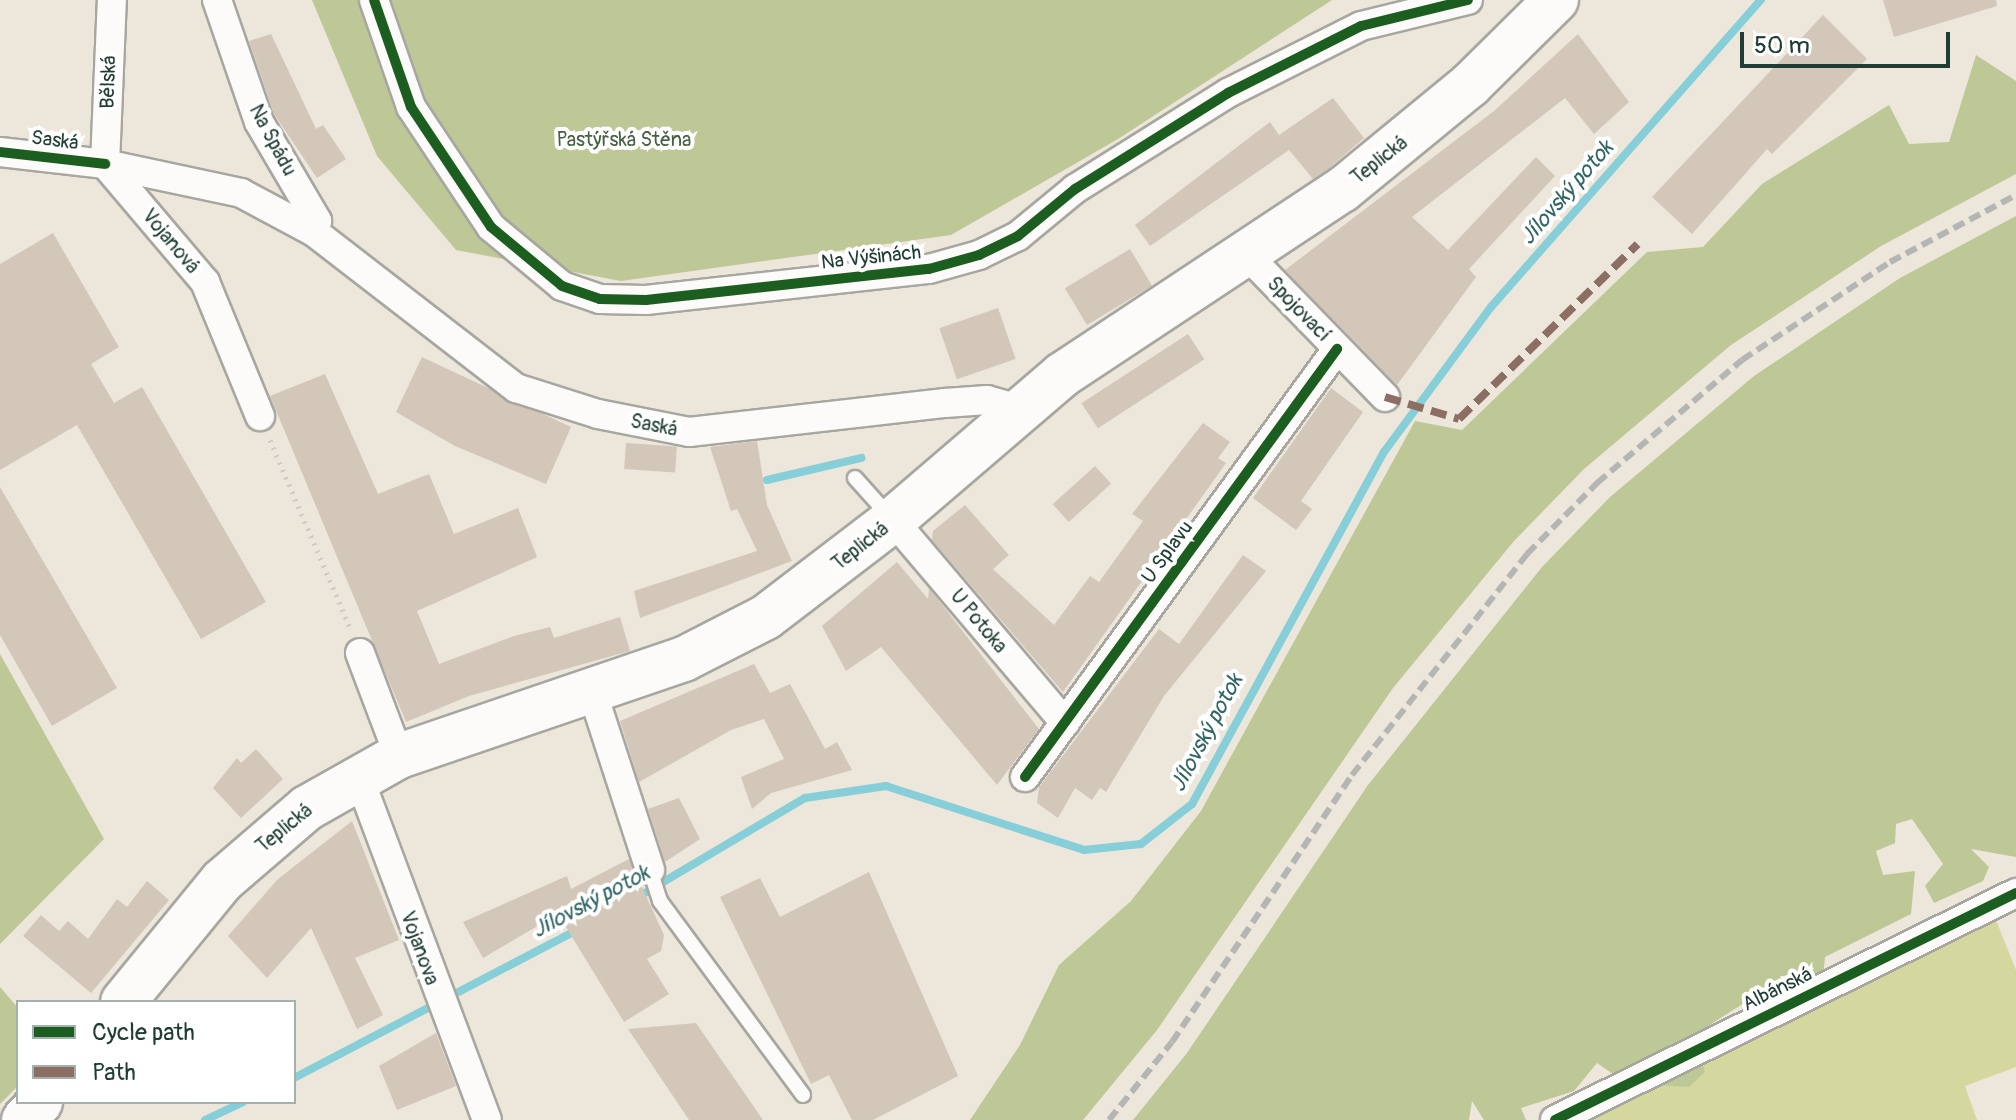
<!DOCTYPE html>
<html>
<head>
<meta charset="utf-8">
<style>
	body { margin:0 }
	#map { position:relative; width:2016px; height:1120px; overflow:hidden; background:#ece6db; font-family:Pangolin,sans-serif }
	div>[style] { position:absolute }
	.green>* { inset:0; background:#d4d89e }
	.forest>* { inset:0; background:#bec897 }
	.stream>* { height:8px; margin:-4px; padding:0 4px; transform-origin:4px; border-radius:4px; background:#86ced8 }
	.building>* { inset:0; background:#d3c7ba; transform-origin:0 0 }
	.path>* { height:5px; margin-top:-2.5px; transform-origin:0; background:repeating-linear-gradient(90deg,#cbccc8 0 2px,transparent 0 8px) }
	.roads { filter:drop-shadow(2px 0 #a7a7a0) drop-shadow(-2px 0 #a7a7a0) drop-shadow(0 2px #a7a7a0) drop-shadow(0 -2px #a7a7a0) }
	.lane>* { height:14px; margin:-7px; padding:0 7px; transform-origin:7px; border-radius:7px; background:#fcfbfa }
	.street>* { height:28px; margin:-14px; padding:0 14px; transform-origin:14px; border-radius:14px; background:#fcfbfa }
	.primary>* { height:44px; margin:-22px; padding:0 22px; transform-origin:22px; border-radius:22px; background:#fcfbfa }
	.rail>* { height:6px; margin-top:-3px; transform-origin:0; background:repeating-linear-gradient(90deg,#b3b6b3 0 12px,transparent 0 18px) }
	.quiet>* { height:8px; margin-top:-4px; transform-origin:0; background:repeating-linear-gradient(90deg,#8d6e63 0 16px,transparent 0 24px) }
	.cycleway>* { height:10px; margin:-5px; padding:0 5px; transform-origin:5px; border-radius:5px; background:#1b5e20 }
	span { translate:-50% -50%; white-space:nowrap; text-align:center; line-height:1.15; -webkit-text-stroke:8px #fff; paint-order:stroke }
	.street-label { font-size:20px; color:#1f3d34 }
	.park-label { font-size:20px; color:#476142 }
	.water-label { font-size:22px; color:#316665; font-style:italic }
	.legend { position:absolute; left:16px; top:1000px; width:280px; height:104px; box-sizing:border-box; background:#fff; border:2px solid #a5b1ae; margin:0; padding:10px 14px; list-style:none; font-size:24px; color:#1f3d34 }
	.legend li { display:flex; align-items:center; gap:16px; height:40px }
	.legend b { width:40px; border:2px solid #a5b1ae }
	.scale { position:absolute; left:1740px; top:32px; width:210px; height:36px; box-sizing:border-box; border:4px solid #1f3d34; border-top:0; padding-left:10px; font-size:24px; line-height:28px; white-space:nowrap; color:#1f3d34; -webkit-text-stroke:6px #fff; paint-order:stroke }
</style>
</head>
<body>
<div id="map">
	<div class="green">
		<i style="clip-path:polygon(1993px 913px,2016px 970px,2016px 1067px,1965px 1086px,1977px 1120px,1582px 1120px)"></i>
	</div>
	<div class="forest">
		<i style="clip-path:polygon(312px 0,1332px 0,1118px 139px,951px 235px,621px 281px,456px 250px,377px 156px)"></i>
		<i style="clip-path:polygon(1976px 55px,2016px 81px,2016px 174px,1881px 246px,1731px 345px,1584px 469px,1514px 541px,1393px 688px,1157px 1030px,1083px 1120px,970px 1120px,1020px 1045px,1059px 965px,1131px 901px,1201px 811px,1415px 421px,1462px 430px,1647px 252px,1703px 247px,1762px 184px,1889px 105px,1909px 144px,1949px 142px)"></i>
		<i style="clip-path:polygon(2016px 216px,2016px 857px,1971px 849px,1989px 867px,1983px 881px,1934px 903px,1925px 886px,1943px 864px,1912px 819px,1896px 824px,1895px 843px,1876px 851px,1883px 875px,1915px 871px,1911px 914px,1825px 957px,1822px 987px,1781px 1007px,1749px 1000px,1692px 1036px,1705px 1072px,1689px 1087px,1626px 1083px,1597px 1063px,1574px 1091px,1521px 1108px,1526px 1120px,1484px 1120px,1472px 1101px,1469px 1120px,1133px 1120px,1187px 1053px,1368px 785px,1542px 567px,1610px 497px,1754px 376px,1900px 278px)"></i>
		<i style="clip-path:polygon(0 654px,104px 839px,0 944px)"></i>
		<i style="clip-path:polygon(0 987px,18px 1008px,18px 1086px,0 1104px)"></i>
	</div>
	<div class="stream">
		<i style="left:767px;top:480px;width:97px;rotate:-13.2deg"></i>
		<i style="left:638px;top:897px;width:194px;rotate:-30.7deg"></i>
		<i style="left:805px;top:798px;width:82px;rotate:-8.4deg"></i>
		<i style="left:886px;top:786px;width:208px;rotate:17.9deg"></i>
		<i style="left:1084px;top:850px;width:57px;rotate:-6deg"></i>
		<i style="left:1141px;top:844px;width:65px;rotate:-38.1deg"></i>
		<i style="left:1192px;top:804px;width:401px;rotate:-61.4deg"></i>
		<i style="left:1384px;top:452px;width:180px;rotate:-53.6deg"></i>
		<i style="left:1491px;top:307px;width:409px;rotate:-48.7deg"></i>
		<i style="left:294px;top:1078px;width:319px;rotate:-27.6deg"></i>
		<i style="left:205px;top:1120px;width:42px;rotate:-25.3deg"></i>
	</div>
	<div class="building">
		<i style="clip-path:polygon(1883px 0,1996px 0,1997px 6px,1894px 37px)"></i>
		<i style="clip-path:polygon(1823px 15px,1867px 59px,1772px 154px,1767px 149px,1692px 234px,1652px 197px)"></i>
		<i style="clip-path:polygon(271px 34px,316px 129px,323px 125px,346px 159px,317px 178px,274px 114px,249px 41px)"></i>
		<i style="clip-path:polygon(1578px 34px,1629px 102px,1594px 134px,1565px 98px,1412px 217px,1448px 250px,1536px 157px,1555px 176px,1469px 269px,1476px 277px,1397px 385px,1285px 270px,1494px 111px)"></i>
		<i style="clip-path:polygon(1333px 98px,1364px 138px,1327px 170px,1313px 179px,1289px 150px,1150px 246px,1135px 225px,1262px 128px,1270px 122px,1279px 135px)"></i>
		<i style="clip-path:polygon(53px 233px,119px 347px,91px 364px,114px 403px,142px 387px,266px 602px,201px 639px,77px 425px,0 470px,0 264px)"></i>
		<i style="left:1130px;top:249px;width:43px;height:76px;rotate:59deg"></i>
		<i style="left:998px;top:308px;width:54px;height:62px;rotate:71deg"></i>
		<i style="left:1188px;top:334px;width:30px;height:127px;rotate:57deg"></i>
		<i style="clip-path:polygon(422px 357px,571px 427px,546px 484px,455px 446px,396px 412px)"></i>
		<i style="clip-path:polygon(325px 374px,378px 494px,429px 474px,454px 534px,518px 508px,537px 557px,417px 611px,439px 664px,514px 636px,550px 627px,554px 638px,620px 617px,630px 651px,469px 696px,406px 722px,270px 396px)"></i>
		<i style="clip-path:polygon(1331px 388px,1363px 412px,1301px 501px,1312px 509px,1296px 530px,1253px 498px)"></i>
		<i style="clip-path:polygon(1203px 423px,1230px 442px,1218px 458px,1226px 463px,1063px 692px,932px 540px,933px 531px,965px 505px,1009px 555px,993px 569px,1054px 625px,1090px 576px,1099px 582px,1143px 521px,1132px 514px)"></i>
		<i style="clip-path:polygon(757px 441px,767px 505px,792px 561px,640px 618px,634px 591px,757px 551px,737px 509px,731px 511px,710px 447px)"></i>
		<i style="left:626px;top:443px;width:51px;height:26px;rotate:4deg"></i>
		<i style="left:1095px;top:466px;width:24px;height:57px;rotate:48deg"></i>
		<i style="clip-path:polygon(0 487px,117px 688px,52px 726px,0 635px)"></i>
		<i style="clip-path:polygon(1243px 555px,1266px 571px,1164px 696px,1106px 792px,1100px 788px,1092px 800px,1075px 788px,1058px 818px,1037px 803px,1039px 787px,1159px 629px,1179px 644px)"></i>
		<i style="clip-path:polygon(897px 562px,928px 599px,929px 588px,1039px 729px,997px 785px,881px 647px,846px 671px,822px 626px)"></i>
		<i style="clip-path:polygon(754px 664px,770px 693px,790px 684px,825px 749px,837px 742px,852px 770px,771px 793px,752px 809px,741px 777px,784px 759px,764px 719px,731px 730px,639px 782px,620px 721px)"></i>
		<i style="clip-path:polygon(256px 749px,283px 779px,241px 818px,213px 788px,237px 758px,241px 763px)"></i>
		<i style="clip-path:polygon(679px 798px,700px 839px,665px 862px,648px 809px)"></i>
		<i style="clip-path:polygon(352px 821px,399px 940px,355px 958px,383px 1015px,357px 1029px,311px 928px,267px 978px,228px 936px,278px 879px)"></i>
		<i style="clip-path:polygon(629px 859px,664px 935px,661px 951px,647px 959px,669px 994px,624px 1022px,558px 914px,483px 958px,463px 922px,567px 876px,571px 889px)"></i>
		<i style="clip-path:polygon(869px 872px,958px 1076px,873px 1120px,852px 1120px,829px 1075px,811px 1084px,720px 897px,760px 878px,780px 917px)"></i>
		<i style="clip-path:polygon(147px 881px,169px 900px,91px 993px,23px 936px,41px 915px,59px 931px,68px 921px,88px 939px,117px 899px,127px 907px)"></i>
		<i style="clip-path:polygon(696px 1023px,763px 1120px,689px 1120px,628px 1029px)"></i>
		<i style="clip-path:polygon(436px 1033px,456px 1086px,397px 1110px,379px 1066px)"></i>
	</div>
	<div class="path">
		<i style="left:270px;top:440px;width:207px;rotate:66.9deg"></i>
	</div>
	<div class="roads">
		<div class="lane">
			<i style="left:855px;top:478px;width:52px;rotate:48.1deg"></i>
			<i style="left:650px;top:870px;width:33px;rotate:72deg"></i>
			<i style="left:660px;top:901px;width:241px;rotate:53.6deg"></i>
		</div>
		<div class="street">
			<i style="left:217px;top:0;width:129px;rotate:71deg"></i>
			<i style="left:259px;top:122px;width:115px;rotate:59.6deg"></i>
			<i style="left:317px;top:221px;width:11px;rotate:105deg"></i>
			<i style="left:374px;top:0;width:113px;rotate:70.9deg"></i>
			<i style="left:411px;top:107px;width:144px;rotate:56.3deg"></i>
			<i style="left:491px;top:227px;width:92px;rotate:39.7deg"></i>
			<i style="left:562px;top:286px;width:40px;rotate:18.9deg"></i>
			<i style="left:600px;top:299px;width:46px;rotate:1.2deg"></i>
			<i style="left:646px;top:300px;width:285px;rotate:-6.3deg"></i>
			<i style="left:929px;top:269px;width:52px;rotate:-15.6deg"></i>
			<i style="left:979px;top:255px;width:43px;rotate:-26deg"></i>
			<i style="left:1018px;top:236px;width:74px;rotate:-39.5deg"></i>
			<i style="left:1075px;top:189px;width:181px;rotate:-32.1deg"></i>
			<i style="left:1228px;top:93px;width:149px;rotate:-26.7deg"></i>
			<i style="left:1361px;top:26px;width:110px;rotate:-13.7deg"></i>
			<i style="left:0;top:152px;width:106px;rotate:6.5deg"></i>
			<i style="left:105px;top:164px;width:139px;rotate:12deg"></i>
			<i style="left:241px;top:193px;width:83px;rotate:28.1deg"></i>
			<i style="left:314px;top:232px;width:255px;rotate:37.7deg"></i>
			<i style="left:516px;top:388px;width:86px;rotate:17.6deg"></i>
			<i style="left:598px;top:414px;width:93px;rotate:11.2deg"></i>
			<i style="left:689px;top:432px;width:258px;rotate:-6.5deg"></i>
			<i style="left:945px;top:403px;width:42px;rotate:-4.1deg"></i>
			<i style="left:987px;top:400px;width:35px;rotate:16deg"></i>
			<i style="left:105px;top:164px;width:155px;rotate:49.7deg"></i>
			<i style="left:205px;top:282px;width:145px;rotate:67.7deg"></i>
			<i style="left:105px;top:164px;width:164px;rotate:-87.6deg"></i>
			<i style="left:1247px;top:255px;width:198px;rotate:45.8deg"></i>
			<i style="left:893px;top:520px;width:266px;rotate:49.7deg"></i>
			<i style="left:360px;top:653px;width:110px;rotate:69.3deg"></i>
			<i style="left:592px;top:691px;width:188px;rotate:72deg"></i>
			<i style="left:358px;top:775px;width:368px;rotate:69.5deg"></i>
			<i style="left:1025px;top:777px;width:530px;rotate:-53.91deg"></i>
			<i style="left:1555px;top:1120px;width:514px;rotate:-26.22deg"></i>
		</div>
		<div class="primary">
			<i style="left:123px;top:1002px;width:156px;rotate:-50.7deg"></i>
			<i style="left:222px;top:881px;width:112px;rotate:-40.7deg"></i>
			<i style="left:307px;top:808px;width:106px;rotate:-29.5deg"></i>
			<i style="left:399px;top:756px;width:301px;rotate:-18.8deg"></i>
			<i style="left:684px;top:659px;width:92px;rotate:-27.1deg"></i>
			<i style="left:766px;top:617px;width:160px;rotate:-37.4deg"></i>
			<i style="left:893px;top:520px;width:223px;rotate:-40.6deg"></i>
			<i style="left:1062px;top:375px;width:336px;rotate:-33.5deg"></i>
			<i style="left:1342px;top:190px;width:166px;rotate:-39.4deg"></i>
			<i style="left:1470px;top:85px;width:121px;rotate:-44.7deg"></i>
			<i style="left:24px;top:1120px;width:24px;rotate:-48deg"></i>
		</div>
	</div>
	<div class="rail">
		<i style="left:1109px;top:1120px;width:100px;rotate:-51.1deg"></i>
		<i style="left:1172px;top:1042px;width:322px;rotate:-56deg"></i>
		<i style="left:1352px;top:775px;width:282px;rotate:-51.6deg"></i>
		<i style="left:1527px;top:554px;width:100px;rotate:-45.4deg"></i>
		<i style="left:1597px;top:483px;width:190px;rotate:-40.3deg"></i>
		<i style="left:1742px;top:360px;width:178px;rotate:-33.5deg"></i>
		<i style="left:1890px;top:262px;width:143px;rotate:-28deg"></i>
	</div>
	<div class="quiet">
		<i style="left:1385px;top:397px;width:77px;rotate:16.6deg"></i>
		<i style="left:1459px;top:419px;width:250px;rotate:-44.4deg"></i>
	</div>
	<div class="cycleway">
		<i style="left:374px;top:0;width:113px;rotate:70.9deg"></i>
		<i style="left:411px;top:107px;width:144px;rotate:56.3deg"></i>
		<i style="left:491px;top:227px;width:92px;rotate:39.7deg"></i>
		<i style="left:562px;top:286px;width:40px;rotate:18.9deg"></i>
		<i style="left:600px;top:299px;width:46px;rotate:1.2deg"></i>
		<i style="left:646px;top:300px;width:285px;rotate:-6.3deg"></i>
		<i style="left:929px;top:269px;width:52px;rotate:-15.6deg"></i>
		<i style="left:979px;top:255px;width:43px;rotate:-26deg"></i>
		<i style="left:1018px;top:236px;width:74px;rotate:-39.5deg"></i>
		<i style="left:1075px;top:189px;width:181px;rotate:-32.1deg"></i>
		<i style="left:1228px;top:93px;width:149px;rotate:-26.7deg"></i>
		<i style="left:1361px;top:26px;width:110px;rotate:-13.7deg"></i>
		<i style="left:0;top:152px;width:106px;rotate:6.5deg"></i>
		<i style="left:1025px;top:777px;width:530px;rotate:-53.91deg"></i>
		<i style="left:1555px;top:1120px;width:514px;rotate:-26.22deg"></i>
	</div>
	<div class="street-label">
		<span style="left:108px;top:82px;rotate:-88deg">Bělská</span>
		<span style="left:55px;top:140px;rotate:7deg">Saská</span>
		<span style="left:273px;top:140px;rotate:62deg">Na Spádu</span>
		<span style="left:1379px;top:160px;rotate:-38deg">Teplická</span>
		<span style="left:171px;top:241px;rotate:50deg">Vojanová</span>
		<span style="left:871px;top:257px;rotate:-6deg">Na Výšinách</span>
		<span style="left:1299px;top:309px;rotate:46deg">Spojovací</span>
		<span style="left:654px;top:425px;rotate:11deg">Saská</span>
		<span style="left:860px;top:546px;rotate:-38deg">Teplická</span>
		<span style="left:1167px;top:552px;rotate:-54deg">U Splavu</span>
		<span style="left:979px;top:621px;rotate:50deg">U Potoka</span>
		<span style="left:284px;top:828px;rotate:-39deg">Teplická</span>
		<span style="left:420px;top:948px;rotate:70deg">Vojanova</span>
		<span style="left:1777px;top:989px;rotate:-26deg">Albánská</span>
	</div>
	<div class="park-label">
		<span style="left:624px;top:139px">Pastýřská Stěna</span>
	</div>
	<div class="water-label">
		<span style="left:1567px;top:193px;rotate:-49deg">Jílovský potok</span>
		<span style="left:1207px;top:733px;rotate:-62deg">Jílovský potok</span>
		<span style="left:591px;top:902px;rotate:-28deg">Jílovský potok</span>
	</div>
	<ul class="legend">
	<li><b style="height:10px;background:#1b5e20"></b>Cycle path</li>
	<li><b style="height:10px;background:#8d6e63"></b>Path</li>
	</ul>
	<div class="scale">50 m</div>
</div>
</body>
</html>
